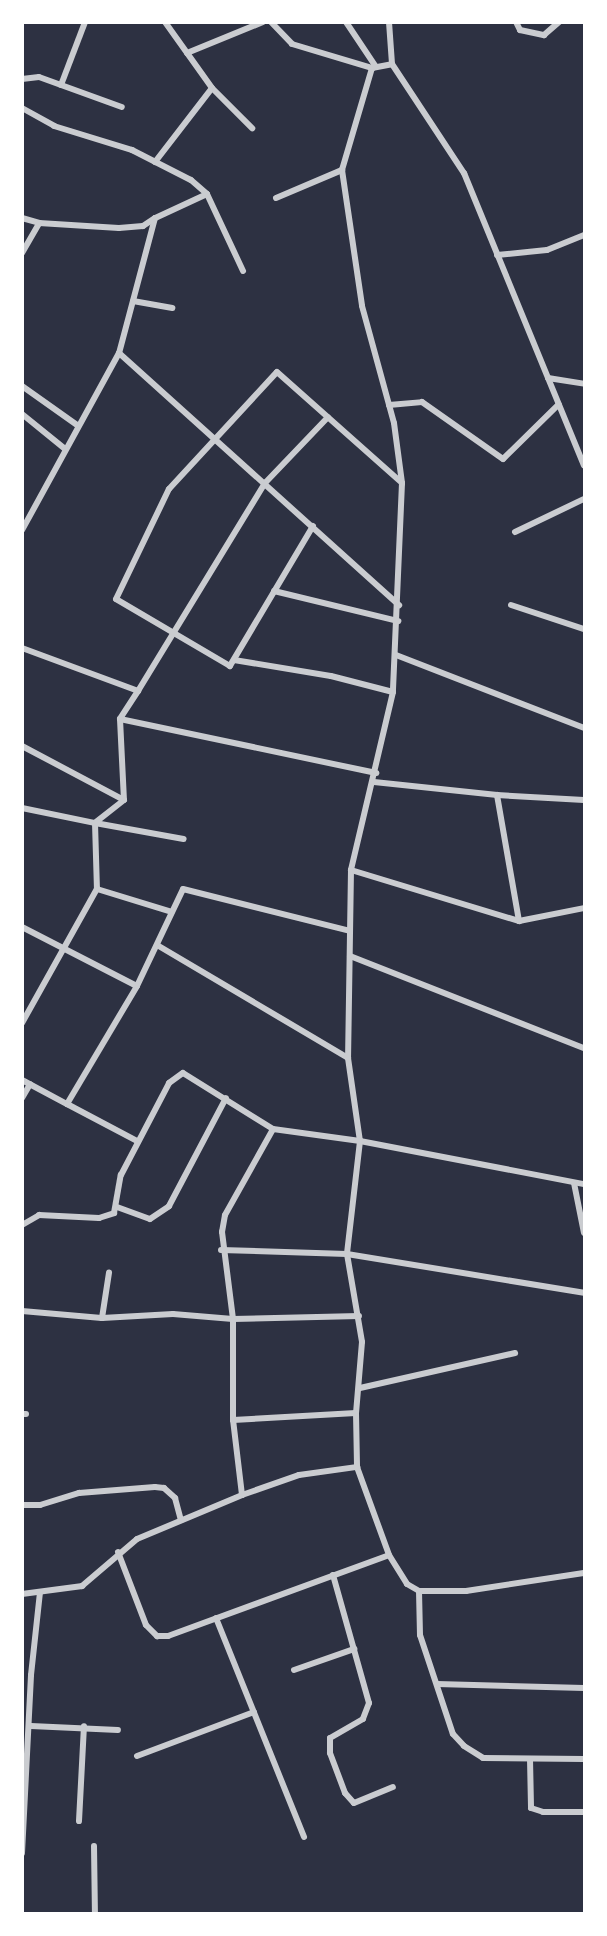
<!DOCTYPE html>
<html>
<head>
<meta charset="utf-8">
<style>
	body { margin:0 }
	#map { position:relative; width:607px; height:1936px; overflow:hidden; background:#2d3142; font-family:Helvetica,sans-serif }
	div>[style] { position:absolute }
	.minor>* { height:6px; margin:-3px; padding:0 3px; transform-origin:3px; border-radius:3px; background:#caccd0 }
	span { translate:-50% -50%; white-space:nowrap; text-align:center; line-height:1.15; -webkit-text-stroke:5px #fff; paint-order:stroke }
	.frame { position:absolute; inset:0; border:24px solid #fff; pointer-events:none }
</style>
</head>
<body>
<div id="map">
	<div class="minor">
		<i style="left:165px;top:22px;width:81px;rotate:54.5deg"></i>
		<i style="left:212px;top:88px;width:57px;rotate:45deg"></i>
		<i style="left:271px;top:22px;width:30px;rotate:46deg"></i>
		<i style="left:292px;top:44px;width:84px;rotate:16.7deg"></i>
		<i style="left:372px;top:68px;width:20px;rotate:-11deg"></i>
		<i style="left:346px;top:22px;width:54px;rotate:56.3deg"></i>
		<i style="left:389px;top:22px;width:42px;rotate:85.9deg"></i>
		<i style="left:392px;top:64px;width:131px;rotate:56.6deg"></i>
		<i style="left:464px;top:173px;width:316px;rotate:67.7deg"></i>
		<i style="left:516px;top:22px;width:9px;rotate:63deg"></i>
		<i style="left:520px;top:30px;width:25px;rotate:12deg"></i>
		<i style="left:544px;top:35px;width:20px;rotate:-41deg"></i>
		<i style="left:187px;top:53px;width:82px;rotate:-22.2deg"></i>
		<i style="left:372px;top:68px;width:106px;rotate:106.4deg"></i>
		<i style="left:342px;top:170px;width:137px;rotate:81.6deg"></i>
		<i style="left:362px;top:306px;width:121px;rotate:74.7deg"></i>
		<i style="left:394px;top:423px;width:61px;rotate:82.4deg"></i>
		<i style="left:402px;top:483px;width:209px;rotate:92.5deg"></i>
		<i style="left:393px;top:692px;width:183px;rotate:103.3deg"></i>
		<i style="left:351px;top:870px;width:188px;rotate:90.9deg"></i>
		<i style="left:348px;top:1058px;width:84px;rotate:81.8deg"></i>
		<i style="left:360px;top:1141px;width:114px;rotate:96.6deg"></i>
		<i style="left:347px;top:1254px;width:89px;rotate:80.3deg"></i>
		<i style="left:362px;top:1342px;width:71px;rotate:94.8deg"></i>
		<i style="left:356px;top:1413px;width:54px;rotate:88.9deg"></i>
		<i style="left:357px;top:1467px;width:94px;rotate:70deg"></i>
		<i style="left:389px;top:1555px;width:34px;rotate:58deg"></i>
		<i style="left:407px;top:1584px;width:14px;rotate:30deg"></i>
		<i style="left:419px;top:1591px;width:47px"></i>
		<i style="left:466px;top:1591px;width:119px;rotate:-8.7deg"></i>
		<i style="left:22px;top:79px;width:17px;rotate:-7deg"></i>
		<i style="left:39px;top:77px;width:88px;rotate:19.9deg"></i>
		<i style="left:61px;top:85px;width:67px;rotate:-69.1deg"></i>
		<i style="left:22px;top:108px;width:37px;rotate:29deg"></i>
		<i style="left:54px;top:126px;width:82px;rotate:17.1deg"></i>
		<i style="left:132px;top:150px;width:66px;rotate:27deg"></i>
		<i style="left:191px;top:180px;width:21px;rotate:41deg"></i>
		<i style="left:207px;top:194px;width:57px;rotate:155.2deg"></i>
		<i style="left:155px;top:218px;width:140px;rotate:104.9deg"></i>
		<i style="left:119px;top:353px;width:202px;rotate:118.7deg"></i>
		<i style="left:155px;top:162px;width:93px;rotate:-52.4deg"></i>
		<i style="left:207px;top:194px;width:85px;rotate:64.9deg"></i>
		<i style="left:276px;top:198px;width:72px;rotate:-23deg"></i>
		<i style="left:22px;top:218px;width:18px;rotate:16deg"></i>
		<i style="left:39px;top:223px;width:80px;rotate:3.6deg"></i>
		<i style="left:119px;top:228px;width:24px;rotate:-5deg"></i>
		<i style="left:143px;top:226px;width:14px;rotate:-34deg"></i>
		<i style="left:22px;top:253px;width:34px;rotate:-60deg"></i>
		<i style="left:497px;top:255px;width:50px;rotate:-5.7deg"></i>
		<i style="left:547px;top:250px;width:40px;rotate:-22deg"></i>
		<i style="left:133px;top:301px;width:40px;rotate:10deg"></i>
		<i style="left:119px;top:353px;width:377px;rotate:42deg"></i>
		<i style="left:548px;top:378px;width:36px;rotate:9deg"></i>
		<i style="left:22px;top:386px;width:67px;rotate:35.3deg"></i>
		<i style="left:389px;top:405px;width:33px;rotate:-5deg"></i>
		<i style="left:422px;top:402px;width:99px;rotate:35.1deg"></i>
		<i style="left:503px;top:459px;width:78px;rotate:-44.5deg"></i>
		<i style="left:22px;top:414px;width:55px;rotate:39.1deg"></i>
		<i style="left:313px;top:526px;width:163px;rotate:120.7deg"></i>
		<i style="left:230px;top:666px;width:132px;rotate:-149.6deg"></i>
		<i style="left:116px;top:599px;width:122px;rotate:-64.3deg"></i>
		<i style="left:169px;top:489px;width:159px;rotate:-47.3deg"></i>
		<i style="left:277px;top:372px;width:167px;rotate:41.6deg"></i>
		<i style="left:515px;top:532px;width:76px;rotate:-25.6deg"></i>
		<i style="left:274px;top:591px;width:128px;rotate:13.6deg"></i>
		<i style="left:511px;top:605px;width:77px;rotate:18.2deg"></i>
		<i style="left:22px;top:648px;width:124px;rotate:20.3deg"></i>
		<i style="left:138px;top:691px;width:33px;rotate:123deg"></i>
		<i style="left:120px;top:719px;width:262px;rotate:11.9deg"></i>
		<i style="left:396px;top:655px;width:202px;rotate:21.2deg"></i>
		<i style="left:234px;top:660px;width:98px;rotate:9.4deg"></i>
		<i style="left:331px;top:676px;width:64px;rotate:14.5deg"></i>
		<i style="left:138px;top:691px;width:244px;rotate:-58.6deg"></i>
		<i style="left:265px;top:483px;width:91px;rotate:-46.3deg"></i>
		<i style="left:120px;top:719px;width:81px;rotate:87.2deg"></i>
		<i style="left:124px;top:800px;width:37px;rotate:142deg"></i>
		<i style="left:95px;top:823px;width:90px;rotate:10.2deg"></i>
		<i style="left:22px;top:746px;width:115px;rotate:27.9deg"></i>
		<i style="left:374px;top:782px;width:124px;rotate:6deg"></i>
		<i style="left:22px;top:808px;width:75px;rotate:11.6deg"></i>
		<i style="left:95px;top:823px;width:66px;rotate:88.3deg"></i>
		<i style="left:351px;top:870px;width:176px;rotate:16.9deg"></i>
		<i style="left:519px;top:921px;width:128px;rotate:-99.9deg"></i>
		<i style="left:497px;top:795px;width:87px;rotate:3.3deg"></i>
		<i style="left:519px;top:921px;width:66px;rotate:-11.3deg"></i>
		<i style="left:22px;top:927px;width:129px;rotate:27.2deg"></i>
		<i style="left:157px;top:945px;width:222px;rotate:30.6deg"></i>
		<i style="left:350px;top:956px;width:251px;rotate:21.5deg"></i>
		<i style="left:22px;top:1023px;width:154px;rotate:-60.8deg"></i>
		<i style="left:97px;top:889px;width:78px;rotate:17deg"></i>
		<i style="left:22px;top:1080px;width:51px;rotate:28.1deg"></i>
		<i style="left:67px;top:1104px;width:137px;rotate:-59.3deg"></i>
		<i style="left:137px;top:986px;width:107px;rotate:-64.6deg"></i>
		<i style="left:183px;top:889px;width:172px;rotate:14.1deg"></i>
		<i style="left:22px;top:1098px;width:16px;rotate:-60deg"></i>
		<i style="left:67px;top:1104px;width:79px;rotate:27.9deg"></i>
		<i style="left:574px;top:1183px;width:51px;rotate:78.7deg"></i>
		<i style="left:117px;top:1207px;width:35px;rotate:20deg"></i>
		<i style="left:150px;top:1219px;width:23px;rotate:-34deg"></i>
		<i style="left:169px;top:1206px;width:122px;rotate:-62.2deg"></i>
		<i style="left:22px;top:1225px;width:20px;rotate:-30deg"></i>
		<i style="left:39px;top:1215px;width:60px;rotate:2.9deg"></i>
		<i style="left:99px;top:1218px;width:16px;rotate:-18deg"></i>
		<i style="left:114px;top:1213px;width:39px;rotate:-80deg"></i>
		<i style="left:121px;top:1175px;width:104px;rotate:-62.4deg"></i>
		<i style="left:169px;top:1083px;width:17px;rotate:-36deg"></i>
		<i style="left:183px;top:1073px;width:106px;rotate:31.9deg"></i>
		<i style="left:273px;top:1129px;width:88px;rotate:7.9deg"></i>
		<i style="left:360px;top:1141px;width:228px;rotate:10.9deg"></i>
		<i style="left:221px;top:1250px;width:126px;rotate:1.8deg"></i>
		<i style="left:347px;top:1254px;width:240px;rotate:9.3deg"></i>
		<i style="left:22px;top:1311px;width:80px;rotate:5deg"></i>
		<i style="left:102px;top:1318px;width:71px;rotate:-3.2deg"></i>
		<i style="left:173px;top:1314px;width:60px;rotate:4.8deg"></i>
		<i style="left:233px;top:1319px;width:126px;rotate:-1.4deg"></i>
		<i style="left:102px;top:1318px;width:46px;rotate:-81.2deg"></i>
		<i style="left:360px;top:1388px;width:159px;rotate:-12.7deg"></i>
		<i style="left:22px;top:1414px;width:4px"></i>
		<i style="left:233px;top:1420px;width:123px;rotate:-3.3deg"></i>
		<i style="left:242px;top:1495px;width:60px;rotate:-19.3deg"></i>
		<i style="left:299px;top:1475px;width:59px;rotate:-7.9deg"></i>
		<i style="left:22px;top:1505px;width:18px"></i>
		<i style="left:40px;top:1505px;width:41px;rotate:-17.1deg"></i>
		<i style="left:79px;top:1493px;width:76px;rotate:-4.5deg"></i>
		<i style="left:155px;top:1487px;width:9px;rotate:6deg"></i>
		<i style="left:164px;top:1488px;width:15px;rotate:42deg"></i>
		<i style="left:175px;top:1498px;width:23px;rotate:75deg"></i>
		<i style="left:118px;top:1552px;width:78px;rotate:69deg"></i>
		<i style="left:146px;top:1625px;width:16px;rotate:45deg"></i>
		<i style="left:157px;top:1636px;width:11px"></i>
		<i style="left:168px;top:1636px;width:235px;rotate:-20.1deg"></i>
		<i style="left:333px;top:1575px;width:133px;rotate:74.3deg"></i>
		<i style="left:369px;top:1703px;width:17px;rotate:111deg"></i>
		<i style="left:363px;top:1719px;width:38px;rotate:150deg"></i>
		<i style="left:330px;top:1738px;width:15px;rotate:90deg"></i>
		<i style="left:330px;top:1753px;width:43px;rotate:69.4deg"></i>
		<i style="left:345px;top:1793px;width:13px;rotate:48deg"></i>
		<i style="left:354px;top:1803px;width:42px;rotate:-22.3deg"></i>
		<i style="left:419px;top:1591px;width:44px;rotate:88.7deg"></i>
		<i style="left:420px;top:1635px;width:104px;rotate:71.6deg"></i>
		<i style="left:453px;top:1734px;width:16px;rotate:47deg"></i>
		<i style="left:464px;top:1746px;width:22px;rotate:32deg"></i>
		<i style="left:483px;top:1758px;width:101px;rotate:0.6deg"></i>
		<i style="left:22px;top:1594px;width:61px;rotate:-7.6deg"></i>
		<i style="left:82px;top:1586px;width:72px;rotate:-40.5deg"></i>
		<i style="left:137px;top:1539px;width:114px;rotate:-22.7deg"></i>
		<i style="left:242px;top:1495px;width:76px;rotate:-96.8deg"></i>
		<i style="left:233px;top:1420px;width:101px;rotate:-90deg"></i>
		<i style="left:233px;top:1319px;width:88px;rotate:-97.2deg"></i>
		<i style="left:222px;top:1232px;width:17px;rotate:-80deg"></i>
		<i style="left:225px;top:1215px;width:98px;rotate:-60.8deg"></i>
		<i style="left:216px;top:1618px;width:236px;rotate:68.1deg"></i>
		<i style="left:294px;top:1670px;width:64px;rotate:-19.3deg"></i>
		<i style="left:437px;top:1684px;width:147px;rotate:1.6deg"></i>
		<i style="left:31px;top:1726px;width:87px;rotate:2.6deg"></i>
		<i style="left:137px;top:1756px;width:125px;rotate:-20.6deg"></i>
		<i style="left:530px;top:1759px;width:49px;rotate:88.8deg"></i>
		<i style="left:531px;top:1808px;width:13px;rotate:18deg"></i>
		<i style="left:543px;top:1812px;width:41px"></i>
		<i style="left:79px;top:1821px;width:95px;rotate:-87deg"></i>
		<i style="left:94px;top:1846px;width:68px;rotate:89.2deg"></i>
		<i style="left:22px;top:1853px;width:178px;rotate:-87.1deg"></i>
		<i style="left:31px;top:1675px;width:83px;rotate:-83.8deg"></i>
	</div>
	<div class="frame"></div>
</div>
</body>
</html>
